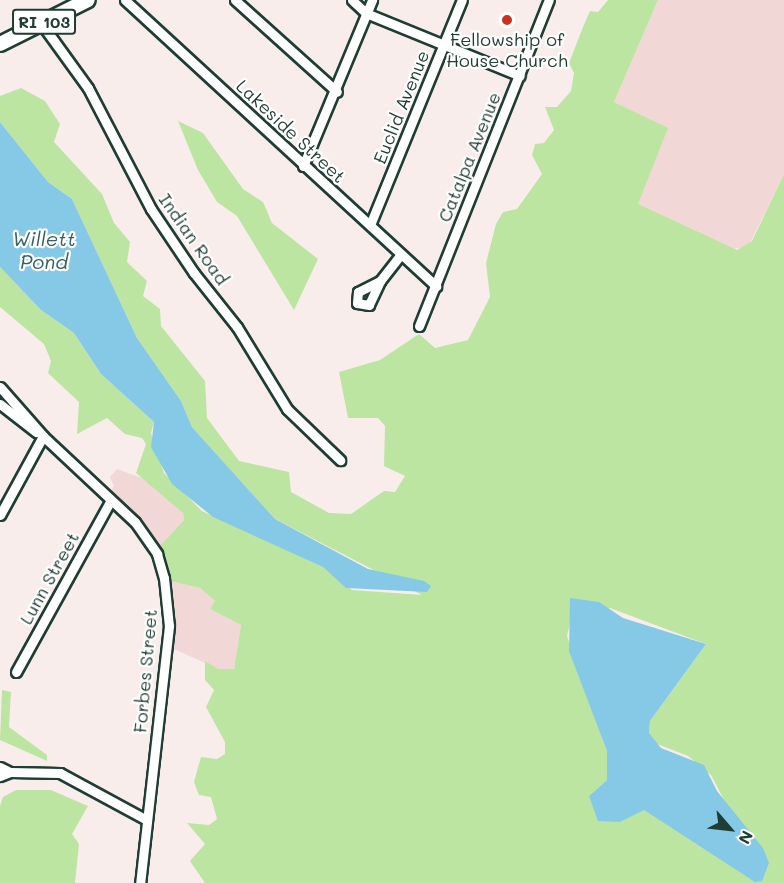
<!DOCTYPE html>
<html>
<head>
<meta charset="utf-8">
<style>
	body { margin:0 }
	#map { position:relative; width:784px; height:883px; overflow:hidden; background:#f9edec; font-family:Mali,sans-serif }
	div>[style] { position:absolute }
	.built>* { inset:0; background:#f1d7d5 }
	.green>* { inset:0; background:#bce5a2 }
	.water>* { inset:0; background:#85c9e7 }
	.roads { filter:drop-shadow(2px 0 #1f3d34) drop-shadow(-2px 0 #1f3d34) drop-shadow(0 2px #1f3d34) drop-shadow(0 -2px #1f3d34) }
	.street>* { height:9px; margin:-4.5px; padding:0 4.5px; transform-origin:4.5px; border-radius:4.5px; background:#fff }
	.primary>* { height:14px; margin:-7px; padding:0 7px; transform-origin:7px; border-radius:7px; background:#fff }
	.dots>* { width:16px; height:16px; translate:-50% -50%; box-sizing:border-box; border:3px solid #fff; border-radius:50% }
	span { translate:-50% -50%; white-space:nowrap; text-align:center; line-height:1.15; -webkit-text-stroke:4.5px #fff; paint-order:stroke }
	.shield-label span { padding:2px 4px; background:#fff; border:2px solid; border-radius:4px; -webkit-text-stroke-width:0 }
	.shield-label { font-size:16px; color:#1f3d34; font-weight:700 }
	.poi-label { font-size:18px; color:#1f3d34 }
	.street-label { font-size:18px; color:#1f3d34 }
	.water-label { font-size:20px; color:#386061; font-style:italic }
	.north { position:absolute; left:700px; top:799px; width:60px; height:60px; -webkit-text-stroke:4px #fff; paint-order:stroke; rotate:118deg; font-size:16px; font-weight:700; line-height:24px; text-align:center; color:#1f3d34 }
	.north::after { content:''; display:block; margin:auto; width:21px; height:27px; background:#1f3d34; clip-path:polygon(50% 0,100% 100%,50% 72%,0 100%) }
</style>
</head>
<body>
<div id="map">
	<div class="built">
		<i style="clip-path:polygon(658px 0,784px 0,784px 174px,748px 247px,731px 249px,637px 204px,667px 128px,614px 102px)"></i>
		<i style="clip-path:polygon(117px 469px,150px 481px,183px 513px,184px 520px,158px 548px,107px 496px,114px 486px,110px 477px)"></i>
		<i style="clip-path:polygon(166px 580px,200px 588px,215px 601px,210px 609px,241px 625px,234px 669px,218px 669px,172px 648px)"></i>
	</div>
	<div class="green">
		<i style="clip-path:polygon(evenodd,608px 0,658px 0,614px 102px,668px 128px,638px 204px,737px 250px,752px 241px,784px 174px,784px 883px,205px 883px,190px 861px,205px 844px,187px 823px,209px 825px,217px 819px,211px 797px,199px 795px,194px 782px,201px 757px,217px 759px,225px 754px,225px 742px,206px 707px,214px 690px,205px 680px,205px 661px,218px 669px,234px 669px,241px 625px,210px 609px,215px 601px,200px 588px,166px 580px,158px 548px,184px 520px,183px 513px,136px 473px,146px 444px,142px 438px,125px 434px,107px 418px,77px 434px,79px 402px,48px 373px,51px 361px,44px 344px,0 307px,0 267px,41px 310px,74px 333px,101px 374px,154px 422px,151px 433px,164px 473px,202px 511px,323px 567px,352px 590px,422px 595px,275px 519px,192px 427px,181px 401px,137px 338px,72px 199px,48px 182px,0 122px,0 96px,21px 88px,45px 101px,60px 124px,54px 142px,102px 194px,114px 223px,130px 242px,127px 262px,147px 281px,143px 296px,160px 309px,161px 326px,205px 381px,207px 418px,239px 461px,289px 472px,291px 492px,329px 513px,351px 514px,384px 491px,395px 492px,405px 476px,384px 466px,385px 426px,378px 418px,348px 418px,339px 372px,380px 360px,419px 334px,435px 348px,468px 340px,490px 297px,486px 263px,496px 224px,503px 212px,517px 209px,542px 174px,532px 155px,535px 144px,544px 143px,554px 130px,545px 107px,557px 107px,571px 91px,574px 73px,569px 63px,583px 27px,590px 11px,598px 12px,608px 0,610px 608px,706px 644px,650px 721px,649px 733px,652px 742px,688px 756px,711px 775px,725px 802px,742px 873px,644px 809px,620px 822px,589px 796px,607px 780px,607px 751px,567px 636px,570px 623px,610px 608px)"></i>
		<i style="clip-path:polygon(178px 121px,203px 133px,243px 189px,263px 202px,272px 223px,318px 259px,294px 310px,237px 216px,217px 202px,198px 170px)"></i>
		<i style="clip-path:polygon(2px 690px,11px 692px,9px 727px,47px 755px,47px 761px,0 740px)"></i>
		<i style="clip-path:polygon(16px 790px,51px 790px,88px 806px,72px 834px,79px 844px,75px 883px,0 883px,0 806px,3px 797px)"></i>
	</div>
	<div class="water">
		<i style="clip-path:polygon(0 122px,48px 182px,72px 199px,137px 338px,181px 401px,192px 427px,275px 519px,368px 569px,424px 581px,431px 586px,427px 592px,346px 588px,323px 567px,213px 517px,172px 484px,151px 447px,154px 422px,101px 374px,74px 333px,41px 310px,0 267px)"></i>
		<i style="clip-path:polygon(570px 598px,599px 602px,623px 618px,706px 644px,650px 721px,649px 733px,661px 748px,704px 765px,717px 791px,763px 848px,769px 863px,762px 881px,755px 882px,644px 810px,620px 822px,598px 821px,589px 796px,607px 780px,607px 751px,569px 651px)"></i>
	</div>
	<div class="roads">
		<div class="street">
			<i style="left:125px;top:0;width:423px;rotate:42.6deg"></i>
			<i style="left:235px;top:0;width:137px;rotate:42deg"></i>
			<i style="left:352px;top:0;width:19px;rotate:43deg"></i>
			<i style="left:366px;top:13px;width:166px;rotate:22.2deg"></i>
			<i style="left:41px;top:23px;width:80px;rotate:54.1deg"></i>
			<i style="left:88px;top:88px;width:136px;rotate:62.5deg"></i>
			<i style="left:151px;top:209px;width:77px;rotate:56.1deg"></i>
			<i style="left:194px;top:273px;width:69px;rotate:51.5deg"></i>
			<i style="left:237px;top:327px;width:96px;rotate:58.6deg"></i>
			<i style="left:287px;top:409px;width:74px;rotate:43.9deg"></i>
			<i style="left:303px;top:166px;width:180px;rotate:-67.4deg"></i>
			<i style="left:370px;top:225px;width:243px;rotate:-67.8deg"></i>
			<i style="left:380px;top:281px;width:26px;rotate:115deg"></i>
			<i style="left:369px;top:305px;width:12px;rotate:-171deg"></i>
			<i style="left:357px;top:303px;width:11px;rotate:-85deg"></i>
			<i style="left:358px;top:292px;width:25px;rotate:-27deg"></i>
			<i style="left:380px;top:281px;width:34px;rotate:-52deg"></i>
			<i style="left:419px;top:326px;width:351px;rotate:-68.3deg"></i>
			<i style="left:0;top:387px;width:65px;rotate:48.7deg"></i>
			<i style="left:43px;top:436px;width:126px;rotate:43.1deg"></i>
			<i style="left:135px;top:522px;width:39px;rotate:55deg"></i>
			<i style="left:157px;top:554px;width:25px;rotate:74deg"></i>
			<i style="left:164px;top:578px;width:48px;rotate:84.1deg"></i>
			<i style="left:169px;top:626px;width:259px;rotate:96.4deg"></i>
			<i style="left:0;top:404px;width:46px;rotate:37.9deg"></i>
			<i style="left:0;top:515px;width:90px;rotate:-61.4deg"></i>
			<i style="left:16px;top:672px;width:196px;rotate:-61.1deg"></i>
			<i style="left:0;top:767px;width:11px;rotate:27deg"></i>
			<i style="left:10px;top:772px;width:11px;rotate:158deg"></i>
			<i style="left:10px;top:772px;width:50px;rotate:1.1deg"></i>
			<i style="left:60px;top:773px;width:99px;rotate:28.4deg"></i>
		</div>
		<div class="primary">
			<i style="left:0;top:44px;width:98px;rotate:-26.6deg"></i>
		</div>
	</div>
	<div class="dots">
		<i style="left:507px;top:20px;background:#c8321e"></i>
	</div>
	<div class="shield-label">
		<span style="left:44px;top:22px">RI 103</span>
	</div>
	<div class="poi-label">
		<span style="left:507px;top:50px">Fellowship of<br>House Church</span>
	</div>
	<div class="street-label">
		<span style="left:401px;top:107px;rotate:-68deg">Euclid Avenue</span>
		<span style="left:291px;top:131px;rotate:43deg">Lakeside Street</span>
		<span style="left:469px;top:157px;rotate:-68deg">Catalpa Avenue</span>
		<span style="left:194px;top:239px;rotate:55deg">Indian Road</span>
		<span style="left:49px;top:578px;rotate:-61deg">Lunn Street</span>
		<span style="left:145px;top:671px;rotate:-85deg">Forbes Street</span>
	</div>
	<div class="water-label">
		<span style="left:44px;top:250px">Willett<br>Pond</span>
	</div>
	<div class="north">N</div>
</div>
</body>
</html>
